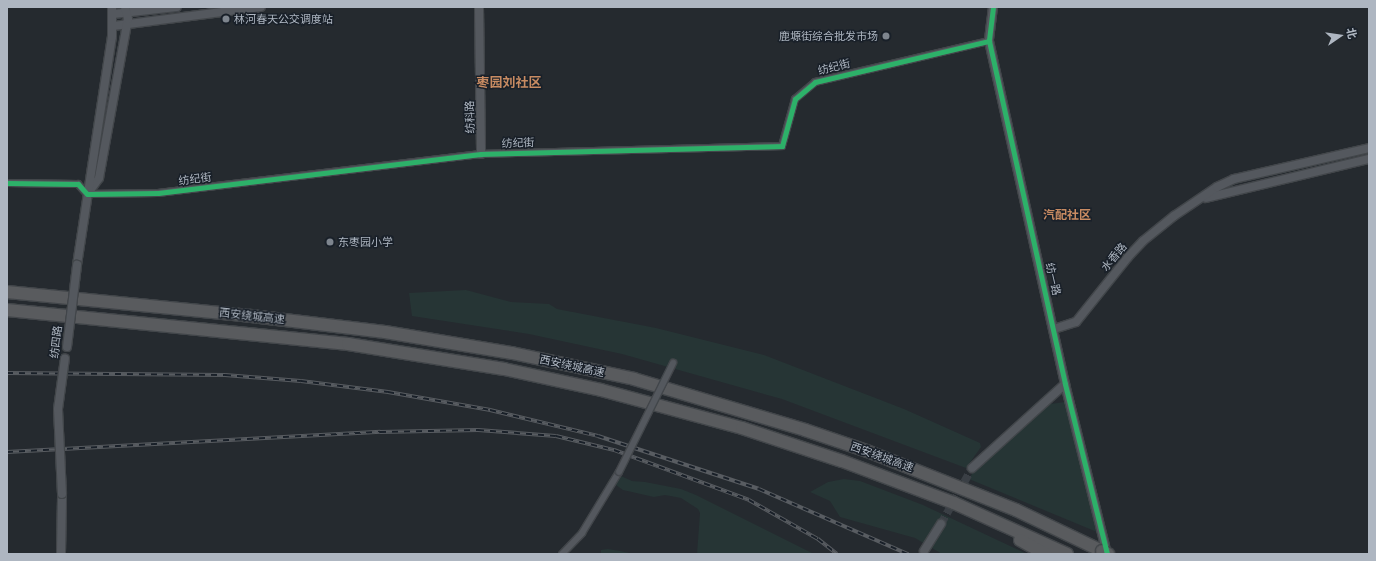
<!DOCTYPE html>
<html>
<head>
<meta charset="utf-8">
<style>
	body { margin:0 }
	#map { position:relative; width:1376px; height:561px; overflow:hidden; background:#252a2f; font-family:Mulish,"Noto Sans SC",sans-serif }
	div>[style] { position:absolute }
	.green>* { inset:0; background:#263535 }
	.tertiary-tunnel>* { height:8px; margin-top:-4px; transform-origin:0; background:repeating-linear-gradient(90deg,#3a3f45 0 8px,transparent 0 12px) }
	.roads { filter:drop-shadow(1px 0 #42464a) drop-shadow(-1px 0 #42464a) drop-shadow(0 1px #42464a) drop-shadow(0 -1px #42464a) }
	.minor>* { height:6px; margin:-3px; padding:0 3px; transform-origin:3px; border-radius:3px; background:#54585e }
	.tertiary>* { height:8px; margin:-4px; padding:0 4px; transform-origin:4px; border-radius:4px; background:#54585e }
	.motorway>* { height:12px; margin:-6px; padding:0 6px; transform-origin:6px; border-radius:6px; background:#595b5e }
	.rail>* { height:3.5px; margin-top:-1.75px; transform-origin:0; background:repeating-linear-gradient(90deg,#192029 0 6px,#585c61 0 12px); box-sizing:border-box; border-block:1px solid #585c61 }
	.bridges { filter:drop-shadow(1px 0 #42464a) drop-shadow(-1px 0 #42464a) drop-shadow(0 1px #42464a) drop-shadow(0 -1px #42464a) }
	.minor-bridge>* { height:6px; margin:-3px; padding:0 3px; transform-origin:3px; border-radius:3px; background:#54585e }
	.tertiary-bridge>* { height:8px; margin:-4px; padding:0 4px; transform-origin:4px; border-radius:4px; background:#54585e }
	.motorway-bridge>* { height:12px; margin:-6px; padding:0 6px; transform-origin:6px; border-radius:6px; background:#595b5e }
	.cycleway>* { height:5px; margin:-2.5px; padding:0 2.5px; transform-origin:2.5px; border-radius:2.5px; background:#2db169 }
	.dots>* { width:11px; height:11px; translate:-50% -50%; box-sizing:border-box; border:2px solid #192029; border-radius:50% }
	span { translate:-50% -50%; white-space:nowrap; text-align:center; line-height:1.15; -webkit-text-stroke:3px #192029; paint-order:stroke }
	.poi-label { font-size:11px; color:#aeb6c1 }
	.left { translate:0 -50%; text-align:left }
	.right { translate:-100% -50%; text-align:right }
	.street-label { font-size:11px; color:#aeb6c1 }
	.neighbourhood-label { font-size:12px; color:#c88b62; font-weight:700 }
	.quarter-label { font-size:13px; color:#c88b62; font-weight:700 }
	.frame { position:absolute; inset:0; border:8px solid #aeb6c1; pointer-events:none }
	.north { position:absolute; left:1320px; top:16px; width:40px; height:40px; -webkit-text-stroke:3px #192029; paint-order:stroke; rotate:77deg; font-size:11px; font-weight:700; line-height:16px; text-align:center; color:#aeb6c1 }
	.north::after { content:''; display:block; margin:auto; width:14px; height:18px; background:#aeb6c1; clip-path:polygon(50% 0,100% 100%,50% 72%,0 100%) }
</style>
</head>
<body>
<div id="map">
	<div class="green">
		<i style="clip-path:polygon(466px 290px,511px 302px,549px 304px,557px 309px,656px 328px,764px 355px,904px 409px,980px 443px,981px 447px,966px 468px,782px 399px,622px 354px,529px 334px,412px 316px,409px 293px)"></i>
		<i style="clip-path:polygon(1065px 402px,1097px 532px,969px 479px,973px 472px,1050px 404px)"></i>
		<i style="clip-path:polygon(621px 476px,632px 481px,645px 482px,681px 489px,696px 495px,814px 554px,697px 554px,700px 513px,698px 509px,681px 498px,665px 495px,654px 497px,623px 490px,616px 485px,617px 480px)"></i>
		<i style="clip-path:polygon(844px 479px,860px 481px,923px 505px,1027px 554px,942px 554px,915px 538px,840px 517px,830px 501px,810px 492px,828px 482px)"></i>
		<i style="clip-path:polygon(608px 549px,620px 551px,634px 554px,601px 554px,601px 550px)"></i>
	</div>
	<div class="tertiary-tunnel">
		<i style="left:941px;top:524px;width:64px;rotate:-61deg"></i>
	</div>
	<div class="roads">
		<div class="minor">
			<i style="left:7px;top:183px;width:71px;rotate:0.8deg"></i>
			<i style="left:78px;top:184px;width:13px;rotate:48deg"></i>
			<i style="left:87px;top:194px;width:71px;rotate:-0.8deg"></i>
			<i style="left:158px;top:193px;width:325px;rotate:-6.9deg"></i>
			<i style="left:481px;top:154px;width:301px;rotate:-1.5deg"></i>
			<i style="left:782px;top:146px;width:49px;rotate:-74.5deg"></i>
			<i style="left:795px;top:99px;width:26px;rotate:-40deg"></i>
			<i style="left:815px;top:82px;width:179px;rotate:-13.3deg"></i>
			<i style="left:562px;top:554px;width:29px;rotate:-46deg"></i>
			<i style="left:582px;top:533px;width:71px;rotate:-58.8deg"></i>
		</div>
		<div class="tertiary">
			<i style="left:479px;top:7px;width:147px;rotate:89.2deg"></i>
			<i style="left:993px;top:7px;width:34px;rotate:97deg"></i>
			<i style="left:989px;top:41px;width:351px;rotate:77.5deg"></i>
			<i style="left:1065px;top:384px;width:175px;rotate:76.1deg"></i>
			<i style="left:113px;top:14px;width:64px;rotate:-6.2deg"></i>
			<i style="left:113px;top:26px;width:149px;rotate:-7.3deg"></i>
			<i style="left:89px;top:192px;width:17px;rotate:-54deg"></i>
			<i style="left:99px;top:178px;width:162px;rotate:-79.7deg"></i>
			<i style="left:128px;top:19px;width:12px;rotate:-104deg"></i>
			<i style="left:1206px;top:198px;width:168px;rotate:-13.5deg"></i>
			<i style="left:77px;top:265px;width:231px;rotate:-81.3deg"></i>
			<i style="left:112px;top:37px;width:30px;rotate:-90deg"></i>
			<i style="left:1054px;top:329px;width:23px;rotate:-18deg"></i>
			<i style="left:1076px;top:322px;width:83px;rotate:-51.3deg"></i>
			<i style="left:1128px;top:257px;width:22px;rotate:-47deg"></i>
			<i style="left:1143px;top:241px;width:40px;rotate:-39deg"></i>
			<i style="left:1174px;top:216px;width:52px;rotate:-34deg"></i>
			<i style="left:1217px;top:187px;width:19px;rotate:-25deg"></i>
			<i style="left:1234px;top:179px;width:139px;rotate:-12.9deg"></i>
			<i style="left:972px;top:468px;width:125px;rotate:-42.1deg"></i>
			<i style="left:924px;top:551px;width:32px;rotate:-58deg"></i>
			<i style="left:61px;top:554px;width:60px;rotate:-89deg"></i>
		</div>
		<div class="motorway">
			<i style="left:7px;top:292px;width:237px;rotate:5.6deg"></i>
			<i style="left:243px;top:315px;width:143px;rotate:6.8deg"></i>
			<i style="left:385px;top:332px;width:129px;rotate:9.4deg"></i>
			<i style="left:512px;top:353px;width:125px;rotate:12deg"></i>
			<i style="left:634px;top:379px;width:178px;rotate:16.6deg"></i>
			<i style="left:805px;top:430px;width:65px;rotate:18.7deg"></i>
			<i style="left:867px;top:451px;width:160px;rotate:21.6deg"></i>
			<i style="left:1016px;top:510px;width:95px;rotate:25.5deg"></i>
			<i style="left:7px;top:310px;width:343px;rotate:5.7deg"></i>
			<i style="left:348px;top:344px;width:158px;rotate:9.1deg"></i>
			<i style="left:504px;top:369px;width:99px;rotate:12.2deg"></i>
			<i style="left:601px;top:390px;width:146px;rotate:15.1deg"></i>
			<i style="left:742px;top:428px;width:105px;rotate:18.3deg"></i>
			<i style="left:842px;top:461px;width:120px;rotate:20.6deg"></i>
			<i style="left:954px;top:503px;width:124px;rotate:24.3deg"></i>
			<i style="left:1020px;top:540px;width:29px;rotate:29deg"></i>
		</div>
	</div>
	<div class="rail">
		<i style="left:7px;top:373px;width:218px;rotate:0.5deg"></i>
		<i style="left:225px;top:375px;width:76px;rotate:4.5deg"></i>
		<i style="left:301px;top:381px;width:88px;rotate:7.2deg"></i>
		<i style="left:388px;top:392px;width:104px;rotate:10deg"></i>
		<i style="left:490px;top:410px;width:111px;rotate:13.5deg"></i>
		<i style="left:598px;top:436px;width:169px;rotate:18.2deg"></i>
		<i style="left:759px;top:489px;width:163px;rotate:23.6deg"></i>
		<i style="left:7px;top:452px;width:374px;rotate:-3.1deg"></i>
		<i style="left:380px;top:432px;width:98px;rotate:-1.2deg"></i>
		<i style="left:478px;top:430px;width:78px;rotate:4.4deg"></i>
		<i style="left:556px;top:436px;width:60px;rotate:13.6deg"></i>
		<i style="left:614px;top:450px;width:144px;rotate:20.3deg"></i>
		<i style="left:749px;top:500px;width:79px;rotate:29.5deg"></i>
		<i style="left:818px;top:539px;width:24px;rotate:38deg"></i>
	</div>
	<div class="bridges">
		<div class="minor-bridge">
			<i style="left:619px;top:472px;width:122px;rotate:-63.6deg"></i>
		</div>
		<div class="tertiary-bridge">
			<i style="left:67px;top:347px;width:83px;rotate:-83deg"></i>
			<i style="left:62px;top:494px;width:85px;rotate:-92.7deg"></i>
			<i style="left:58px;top:409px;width:51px;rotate:-82.2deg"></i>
		</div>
		<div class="motorway-bridge">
			<i style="left:1102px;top:551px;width:7px;rotate:27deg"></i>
		</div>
	</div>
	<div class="cycleway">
		<i style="left:993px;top:7px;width:34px;rotate:97deg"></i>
		<i style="left:989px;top:41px;width:351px;rotate:77.5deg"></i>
		<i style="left:1065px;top:384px;width:175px;rotate:76.1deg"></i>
		<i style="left:7px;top:183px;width:71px;rotate:0.8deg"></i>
		<i style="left:78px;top:184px;width:13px;rotate:48deg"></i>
		<i style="left:87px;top:194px;width:71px;rotate:-0.8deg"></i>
		<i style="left:158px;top:193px;width:325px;rotate:-6.9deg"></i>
		<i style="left:481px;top:154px;width:301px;rotate:-1.5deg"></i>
		<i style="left:782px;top:146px;width:49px;rotate:-74.5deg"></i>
		<i style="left:795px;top:99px;width:26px;rotate:-40deg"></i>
		<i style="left:815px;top:82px;width:179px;rotate:-13.3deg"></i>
	</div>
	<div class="dots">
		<i style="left:226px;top:19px;background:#7e858e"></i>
		<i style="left:886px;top:36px;background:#7e858e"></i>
		<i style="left:330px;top:242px;background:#7e858e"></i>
	</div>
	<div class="poi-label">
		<span class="left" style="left:234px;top:19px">林河春天公交调度站</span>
		<span class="right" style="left:878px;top:36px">鹿塬街综合批发市场</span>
		<span class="left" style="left:338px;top:242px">东枣园小学</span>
	</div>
	<div class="street-label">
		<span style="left:834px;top:67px;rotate:-14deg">纺纪街</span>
		<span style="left:470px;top:117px;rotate:-91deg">纺科路</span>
		<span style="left:518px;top:143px;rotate:-2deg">纺纪街</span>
		<span style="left:195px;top:179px;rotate:-7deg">纺纪街</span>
		<span style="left:1114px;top:257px;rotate:-50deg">水香路</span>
		<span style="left:1053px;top:279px;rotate:77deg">纺一路</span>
		<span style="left:252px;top:316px;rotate:6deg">西安绕城高速</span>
		<span style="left:56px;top:342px;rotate:-83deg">纺四路</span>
		<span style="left:572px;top:366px;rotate:12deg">西安绕城高速</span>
		<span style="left:882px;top:457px;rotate:20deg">西安绕城高速</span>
	</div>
	<div class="neighbourhood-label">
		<span style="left:1067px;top:215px">汽配社区</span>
	</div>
	<div class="quarter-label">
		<span style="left:509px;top:82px">枣园刘社区</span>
	</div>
	<div class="frame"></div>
	<div class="north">北</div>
</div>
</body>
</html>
